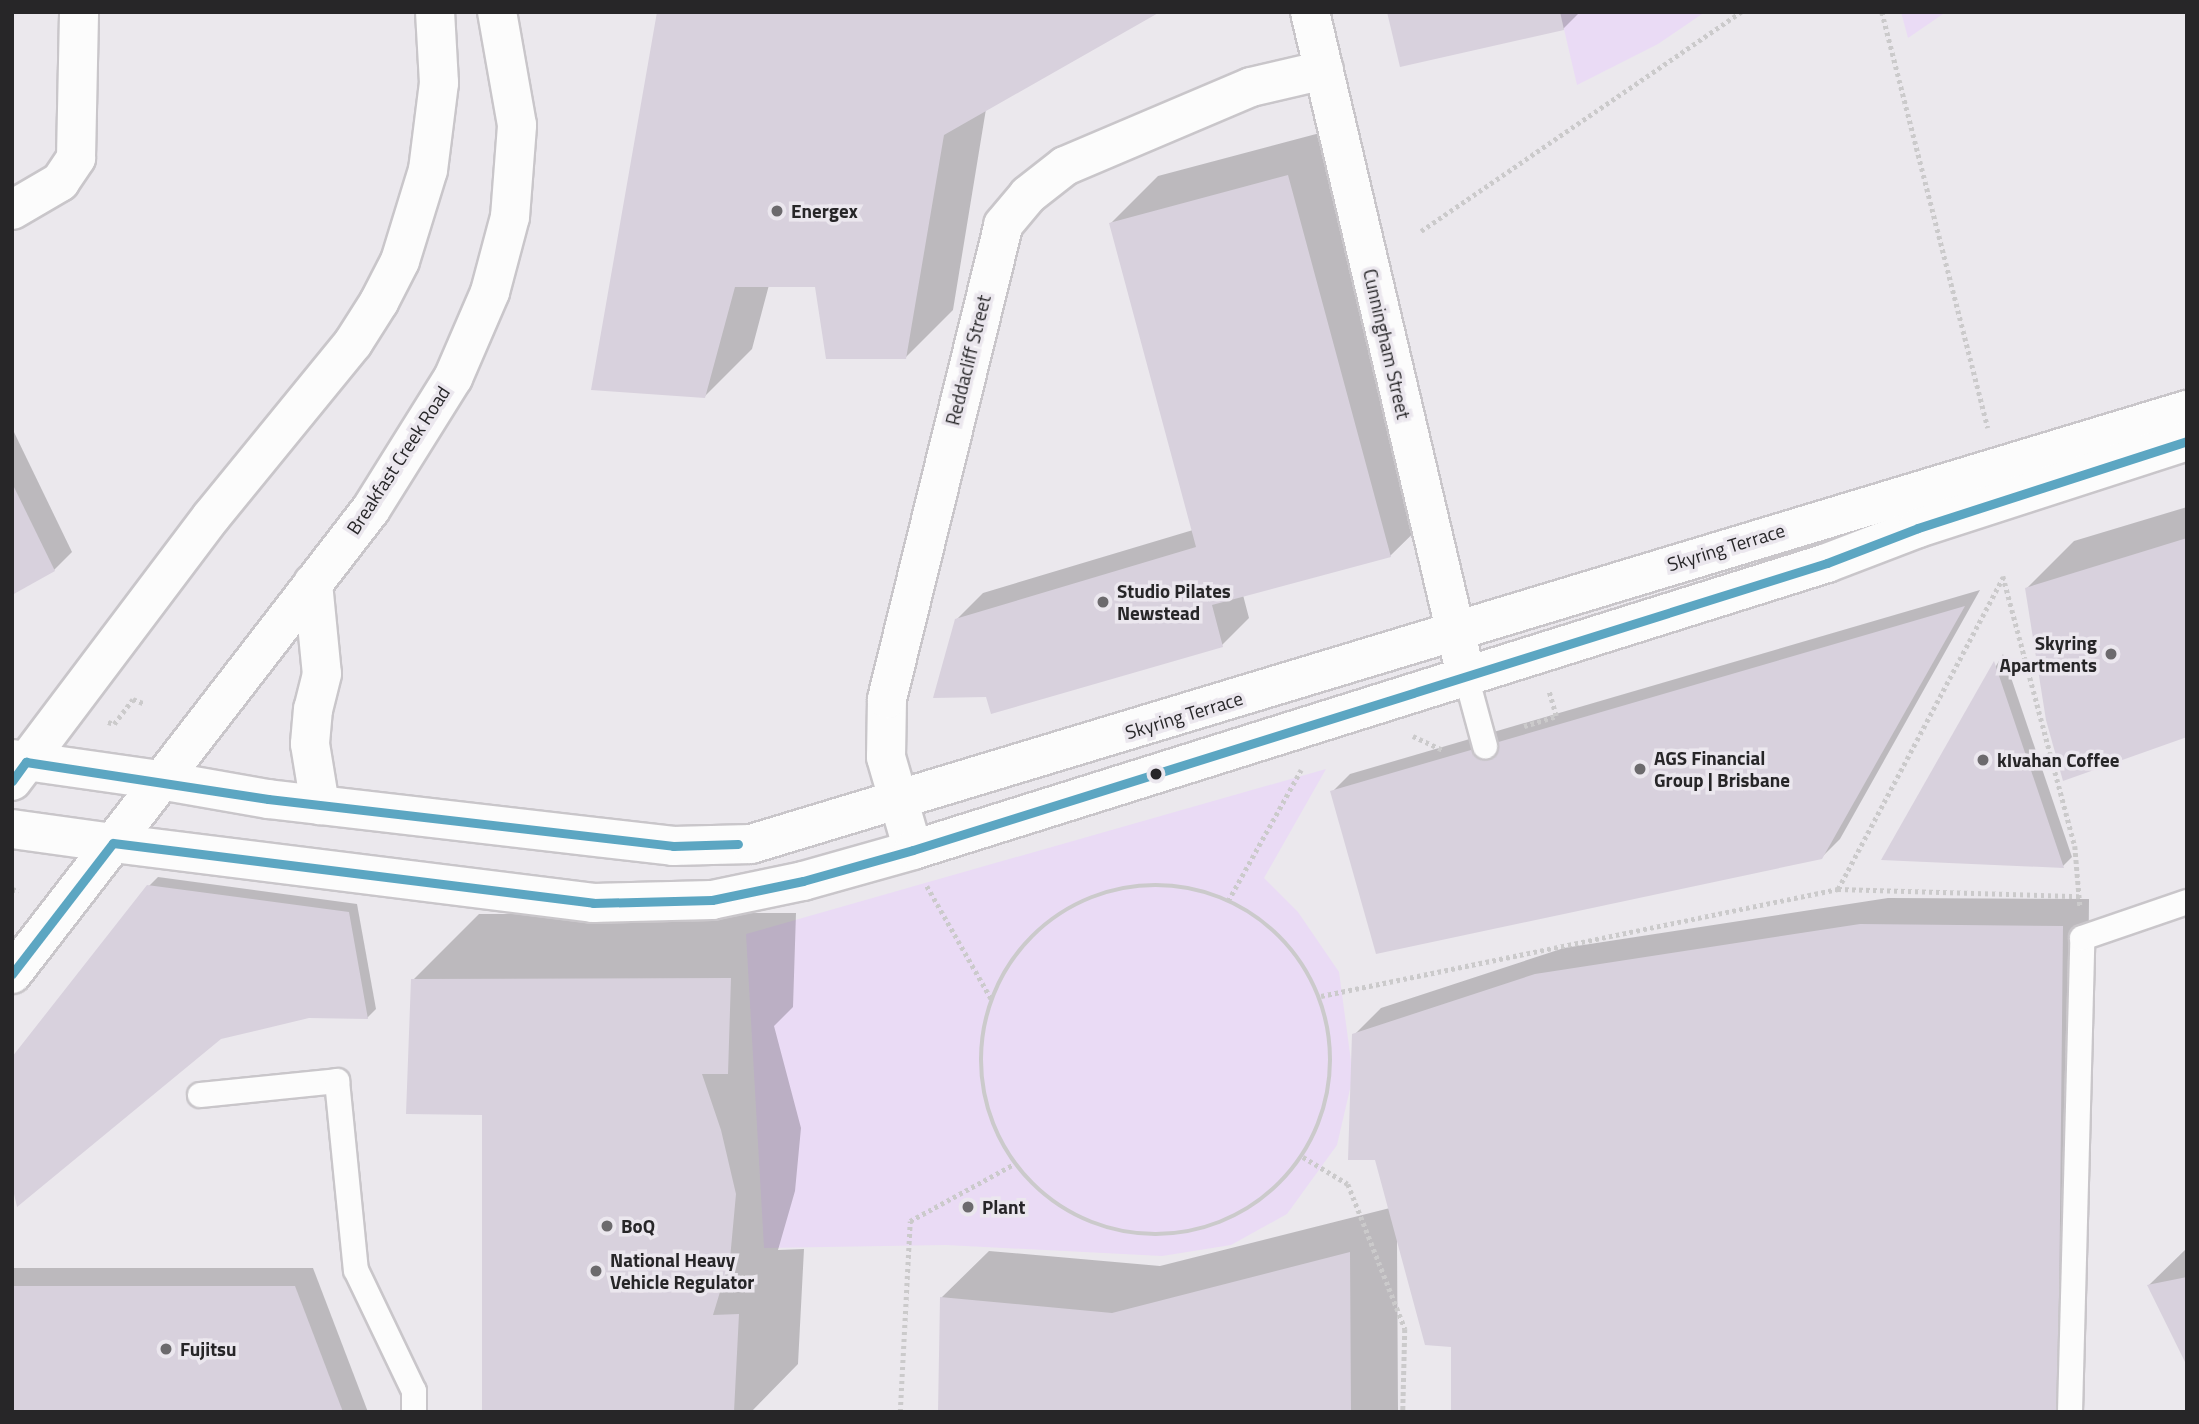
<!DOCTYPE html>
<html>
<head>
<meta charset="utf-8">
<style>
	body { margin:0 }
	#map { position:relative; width:2199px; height:1424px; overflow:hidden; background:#ebe8ed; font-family:"Titillium Web",sans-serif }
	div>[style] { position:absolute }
	.green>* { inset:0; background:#eadbf5 }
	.shadow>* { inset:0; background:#0003 }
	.building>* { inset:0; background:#d8d1dd }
	.path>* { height:4.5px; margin-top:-2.25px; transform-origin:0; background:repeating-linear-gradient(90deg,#cbcacb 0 3.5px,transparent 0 7px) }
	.path>.ring { margin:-2.25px; padding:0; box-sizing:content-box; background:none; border:4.5px solid #cbcacb; border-radius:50% }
	.roads { filter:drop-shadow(2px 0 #c9c6ca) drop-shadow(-2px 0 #c9c6ca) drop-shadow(0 2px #c9c6ca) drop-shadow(0 -2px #c9c6ca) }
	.lane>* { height:24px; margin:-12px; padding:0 12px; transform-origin:12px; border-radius:12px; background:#fcfcfc }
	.street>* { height:38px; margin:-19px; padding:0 19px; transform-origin:19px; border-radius:19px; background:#fcfcfc }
	.secondary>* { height:38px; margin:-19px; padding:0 19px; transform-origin:19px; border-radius:19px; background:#fcfcfc }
	.primary>* { height:38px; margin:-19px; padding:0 19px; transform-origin:19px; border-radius:19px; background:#fcfcfc }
	.bus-1>* { height:9px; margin:-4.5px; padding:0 4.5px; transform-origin:4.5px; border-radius:4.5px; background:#5ca6c2 }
	.dots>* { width:19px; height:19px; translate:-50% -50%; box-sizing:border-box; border:4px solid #ebe7ee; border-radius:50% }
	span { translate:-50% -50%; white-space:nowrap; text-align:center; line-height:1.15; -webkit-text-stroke:7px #ebe7ee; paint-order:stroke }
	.poi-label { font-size:19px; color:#272628; font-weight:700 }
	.left { translate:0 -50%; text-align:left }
	.right { translate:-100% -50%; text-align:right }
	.street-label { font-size:19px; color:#272628 }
	.frame { position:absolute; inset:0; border:14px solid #272628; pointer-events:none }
</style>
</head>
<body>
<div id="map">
	<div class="green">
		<i style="clip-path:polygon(1560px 12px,1705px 12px,1658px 44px,1577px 85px)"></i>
		<i style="clip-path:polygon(1901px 12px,1946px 12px,1908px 38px)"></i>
		<i style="clip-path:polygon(1326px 769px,1264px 878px,1298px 912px,1339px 972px,1353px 1076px,1337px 1145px,1287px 1214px,1231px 1245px,1162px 1256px,946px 1245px,764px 1248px,746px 934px)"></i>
	</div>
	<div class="shadow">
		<i style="clip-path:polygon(658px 12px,986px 109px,953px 310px,905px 358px,816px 286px,769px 285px,752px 349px,705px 396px)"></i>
		<i style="clip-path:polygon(1389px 12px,1580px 12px,1563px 29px)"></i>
		<i style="clip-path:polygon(1335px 129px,1438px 509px,1390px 556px,1243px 595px,1249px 618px,1222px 645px,956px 620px,983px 593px,1193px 530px,1111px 223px,1158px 176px)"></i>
		<i style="clip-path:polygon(12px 428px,72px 552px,54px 570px,12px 593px)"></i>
		<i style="clip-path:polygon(2187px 507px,2187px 735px,2027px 588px,2074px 541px)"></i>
		<i style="clip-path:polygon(1980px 590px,1840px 839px,1821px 858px,1332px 792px,1350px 774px)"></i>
		<i style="clip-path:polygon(2003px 654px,2072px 857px,2063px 866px,1884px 858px)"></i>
		<i style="clip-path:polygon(158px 877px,357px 904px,376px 1009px,367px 1018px,149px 886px)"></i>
		<i style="clip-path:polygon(1888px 898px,2089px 899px,2084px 1412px,1453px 1412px,1453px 1345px,1397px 1240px,1398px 1412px,940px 1412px,941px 1298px,989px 1251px,1160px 1266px,1390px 1208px,1354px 1035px,1381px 1008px,1564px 948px)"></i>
		<i style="clip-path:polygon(796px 913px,793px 1007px,774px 1026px,801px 1128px,795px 1191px,778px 1250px,804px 1249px,798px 1364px,751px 1412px,484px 1412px,484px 1114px,413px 980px,479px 914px)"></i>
		<i style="clip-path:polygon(2187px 1248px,2187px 1362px,2149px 1285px)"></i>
		<i style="clip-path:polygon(12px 1268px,313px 1268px,368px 1412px,12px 1412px)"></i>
	</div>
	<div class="building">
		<i style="clip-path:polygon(657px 12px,1160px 12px,944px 135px,906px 359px,826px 359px,815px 287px,735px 287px,705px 398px,591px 390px)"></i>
		<i style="clip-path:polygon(1387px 12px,1560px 12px,1564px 30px,1400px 67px)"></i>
		<i style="clip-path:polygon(1288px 175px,1391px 557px,1212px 605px,1223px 647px,991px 714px,986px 697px,933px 698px,955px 619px,1196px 547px,1109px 223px)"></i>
		<i style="clip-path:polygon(12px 483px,55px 571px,12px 595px)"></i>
		<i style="clip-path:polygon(2187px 538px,2187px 737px,2063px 781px,2046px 720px,2025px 588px)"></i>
		<i style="clip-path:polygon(1965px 606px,1822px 859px,1376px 954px,1330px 791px)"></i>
		<i style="clip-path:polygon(1994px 661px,2064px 868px,1881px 860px)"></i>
		<i style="clip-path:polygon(147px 885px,349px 912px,368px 1019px,309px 1018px,221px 1039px,17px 1207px,12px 1185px,12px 1057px)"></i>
		<i style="clip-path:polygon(1860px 924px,2063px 926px,2058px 1412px,1451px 1412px,1451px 1347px,1425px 1345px,1375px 1160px,1348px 1160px,1352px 1034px,1535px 974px)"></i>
		<i style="clip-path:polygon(731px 978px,728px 1074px,702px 1074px,721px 1130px,736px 1194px,730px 1259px,713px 1315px,739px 1314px,734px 1412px,482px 1412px,482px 1115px,406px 1114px,411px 979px)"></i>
		<i style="clip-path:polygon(1350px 1252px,1351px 1412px,938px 1412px,940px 1297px,1112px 1313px)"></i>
		<i style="clip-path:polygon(2187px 1277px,2187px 1366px,2147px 1285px)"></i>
		<i style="clip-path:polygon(12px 1286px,295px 1286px,343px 1412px,12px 1412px)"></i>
	</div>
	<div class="path">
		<i style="left:1882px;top:12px;width:429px;rotate:75.7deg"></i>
		<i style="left:1421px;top:231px;width:388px;rotate:-34.4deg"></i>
		<i style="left:2003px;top:576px;width:279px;rotate:75.1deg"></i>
		<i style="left:2075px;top:846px;width:60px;rotate:85.2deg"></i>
		<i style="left:108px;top:722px;width:6px;rotate:18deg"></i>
		<i style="left:114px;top:724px;width:31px;rotate:-53deg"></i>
		<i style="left:133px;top:699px;width:11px;rotate:22deg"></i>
		<i style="left:1524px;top:726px;width:34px;rotate:-17deg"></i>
		<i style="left:1556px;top:716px;width:26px;rotate:-106deg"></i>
		<i style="left:1413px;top:736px;width:33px;rotate:25deg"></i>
		<i class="ring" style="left:981px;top:885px;width:345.5px;height:345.5px"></i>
		<i style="left:927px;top:886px;width:131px;rotate:60.3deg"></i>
		<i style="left:12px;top:889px;width:7px;rotate:16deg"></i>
		<i style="left:1838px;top:889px;width:353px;rotate:-62.1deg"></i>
		<i style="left:1228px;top:901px;width:150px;rotate:-60.9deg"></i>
		<i style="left:1321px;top:996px;width:528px;rotate:-11.69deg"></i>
		<i style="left:1838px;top:889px;width:241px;rotate:1.7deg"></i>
		<i style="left:1303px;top:1157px;width:52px;rotate:31deg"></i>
		<i style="left:1348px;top:1184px;width:156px;rotate:68.5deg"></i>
		<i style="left:1405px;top:1329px;width:83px;rotate:91.4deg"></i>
		<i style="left:900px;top:1412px;width:191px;rotate:-87deg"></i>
		<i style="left:910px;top:1221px;width:119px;rotate:-28.7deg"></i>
	</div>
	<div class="roads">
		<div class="lane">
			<i style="left:1466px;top:676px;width:73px;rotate:74.8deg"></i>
			<i style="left:200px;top:1095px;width:138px;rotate:-5.8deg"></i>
			<i style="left:337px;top:1081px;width:190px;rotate:84.3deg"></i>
			<i style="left:356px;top:1270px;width:134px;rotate:64.4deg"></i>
			<i style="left:414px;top:1391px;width:21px;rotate:90deg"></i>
			<i style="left:2070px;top:1412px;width:474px;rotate:-88.5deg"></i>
			<i style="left:2082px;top:938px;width:111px;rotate:-18.9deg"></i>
		</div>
		<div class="street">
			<i style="left:1310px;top:12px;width:682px;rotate:76.78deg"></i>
			<i style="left:12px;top:210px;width:56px;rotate:-30.3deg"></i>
			<i style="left:60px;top:182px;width:29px;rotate:-56deg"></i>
			<i style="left:76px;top:158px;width:146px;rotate:-88.8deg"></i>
			<i style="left:913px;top:850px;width:97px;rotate:-106.2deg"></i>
			<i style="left:886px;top:757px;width:58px;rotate:-89deg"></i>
			<i style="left:887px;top:699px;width:488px;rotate:-76.2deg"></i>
			<i style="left:1003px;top:225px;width:39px;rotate:-50deg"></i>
			<i style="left:1028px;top:195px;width:47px;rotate:-38.1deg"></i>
			<i style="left:1065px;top:166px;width:202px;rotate:-23deg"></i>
			<i style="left:1251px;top:87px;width:75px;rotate:-13.1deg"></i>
		</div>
		<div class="secondary">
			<i style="left:160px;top:780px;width:110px;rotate:10deg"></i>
			<i style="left:268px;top:799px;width:408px;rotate:6.6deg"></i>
			<i style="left:673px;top:846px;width:78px;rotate:-1.5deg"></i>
			<i style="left:751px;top:844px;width:1500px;rotate:-16.82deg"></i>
			<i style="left:113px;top:843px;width:484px;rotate:7.1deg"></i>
			<i style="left:593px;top:903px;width:119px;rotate:-1.4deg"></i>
			<i style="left:712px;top:900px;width:93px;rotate:-11.8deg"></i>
			<i style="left:803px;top:881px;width:114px;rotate:-15.7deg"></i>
			<i style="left:913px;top:850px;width:958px;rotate:-17.43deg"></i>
			<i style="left:1827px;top:563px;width:97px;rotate:-21deg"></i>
			<i style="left:1918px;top:528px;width:283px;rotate:-17.9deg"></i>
		</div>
		<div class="primary">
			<i style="left:313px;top:583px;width:91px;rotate:84.4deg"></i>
			<i style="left:322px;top:674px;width:36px;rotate:104deg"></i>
			<i style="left:313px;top:709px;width:35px;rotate:95deg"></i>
			<i style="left:310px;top:744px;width:62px;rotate:80.7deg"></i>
			<i style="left:12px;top:759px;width:149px;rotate:8.1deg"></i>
			<i style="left:12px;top:781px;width:331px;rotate:-53deg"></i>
			<i style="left:211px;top:517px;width:225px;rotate:-50.8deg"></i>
			<i style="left:353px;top:343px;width:49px;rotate:-57.6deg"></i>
			<i style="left:379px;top:302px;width:46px;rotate:-62.9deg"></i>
			<i style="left:400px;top:261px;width:95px;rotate:-72.9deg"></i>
			<i style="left:428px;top:170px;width:88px;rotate:-82.8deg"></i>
			<i style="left:439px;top:83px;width:71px;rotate:-93.2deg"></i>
			<i style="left:12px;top:829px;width:102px;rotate:7.9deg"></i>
			<i style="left:12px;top:974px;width:587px;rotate:-52.33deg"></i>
			<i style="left:371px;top:509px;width:155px;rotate:-58deg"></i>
			<i style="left:453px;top:378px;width:94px;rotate:-66.7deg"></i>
			<i style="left:490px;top:292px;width:78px;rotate:-75.1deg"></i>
			<i style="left:510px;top:217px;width:92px;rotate:-85.6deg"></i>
			<i style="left:517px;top:125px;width:115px;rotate:-100deg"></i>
		</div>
	</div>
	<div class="bus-1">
		<i style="left:12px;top:781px;width:24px;rotate:-54deg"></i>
		<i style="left:26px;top:762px;width:245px;rotate:8.7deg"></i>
		<i style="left:268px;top:799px;width:408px;rotate:6.6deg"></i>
		<i style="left:673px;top:846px;width:65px;rotate:-1.8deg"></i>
		<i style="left:12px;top:974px;width:165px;rotate:-52.4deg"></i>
		<i style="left:113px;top:843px;width:484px;rotate:7.1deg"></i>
		<i style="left:593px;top:903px;width:119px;rotate:-1.4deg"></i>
		<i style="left:712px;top:900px;width:93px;rotate:-11.8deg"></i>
		<i style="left:803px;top:881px;width:114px;rotate:-15.7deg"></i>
		<i style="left:913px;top:850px;width:958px;rotate:-17.43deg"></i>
		<i style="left:1827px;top:563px;width:97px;rotate:-21deg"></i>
		<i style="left:1918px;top:528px;width:283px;rotate:-17.9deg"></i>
	</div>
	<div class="dots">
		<i style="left:777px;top:211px;background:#6c6a6d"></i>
		<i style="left:1103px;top:602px;background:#6c6a6d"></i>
		<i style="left:2111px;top:654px;background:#6c6a6d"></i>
		<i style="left:1983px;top:760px;background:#6c6a6d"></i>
		<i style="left:1640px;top:769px;background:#6c6a6d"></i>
		<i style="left:1156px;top:774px;background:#272628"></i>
		<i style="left:968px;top:1207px;background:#6c6a6d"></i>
		<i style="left:607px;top:1226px;background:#6c6a6d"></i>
		<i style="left:596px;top:1271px;background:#6c6a6d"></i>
		<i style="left:166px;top:1349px;background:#6c6a6d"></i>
	</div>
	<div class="poi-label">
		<span class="left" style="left:791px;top:211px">Energex</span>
		<span class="left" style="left:1117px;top:602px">Studio Pilates<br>Newstead</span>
		<span class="right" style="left:2097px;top:654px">Skyring<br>Apartments</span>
		<span class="left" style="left:1654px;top:769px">AGS Financial<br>Group | Brisbane</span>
		<span class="left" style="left:1997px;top:760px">kIvahan Coffee</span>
		<span class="left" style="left:982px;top:1207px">Plant</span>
		<span class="left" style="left:621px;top:1226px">BoQ</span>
		<span class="left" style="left:610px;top:1271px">National Heavy<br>Vehicle Regulator</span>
		<span class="left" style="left:180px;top:1349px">Fujitsu</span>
	</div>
	<div class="street-label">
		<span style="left:1387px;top:344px;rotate:77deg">Cunningham Street</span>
		<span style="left:968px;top:360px;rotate:-76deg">Reddacliff Street</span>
		<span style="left:398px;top:460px;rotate:-57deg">Breakfast Creek Road</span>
		<span style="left:1726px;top:547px;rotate:-17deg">Skyring Terrace</span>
		<span style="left:1184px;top:715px;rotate:-17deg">Skyring Terrace</span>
	</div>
	<div class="frame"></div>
</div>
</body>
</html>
